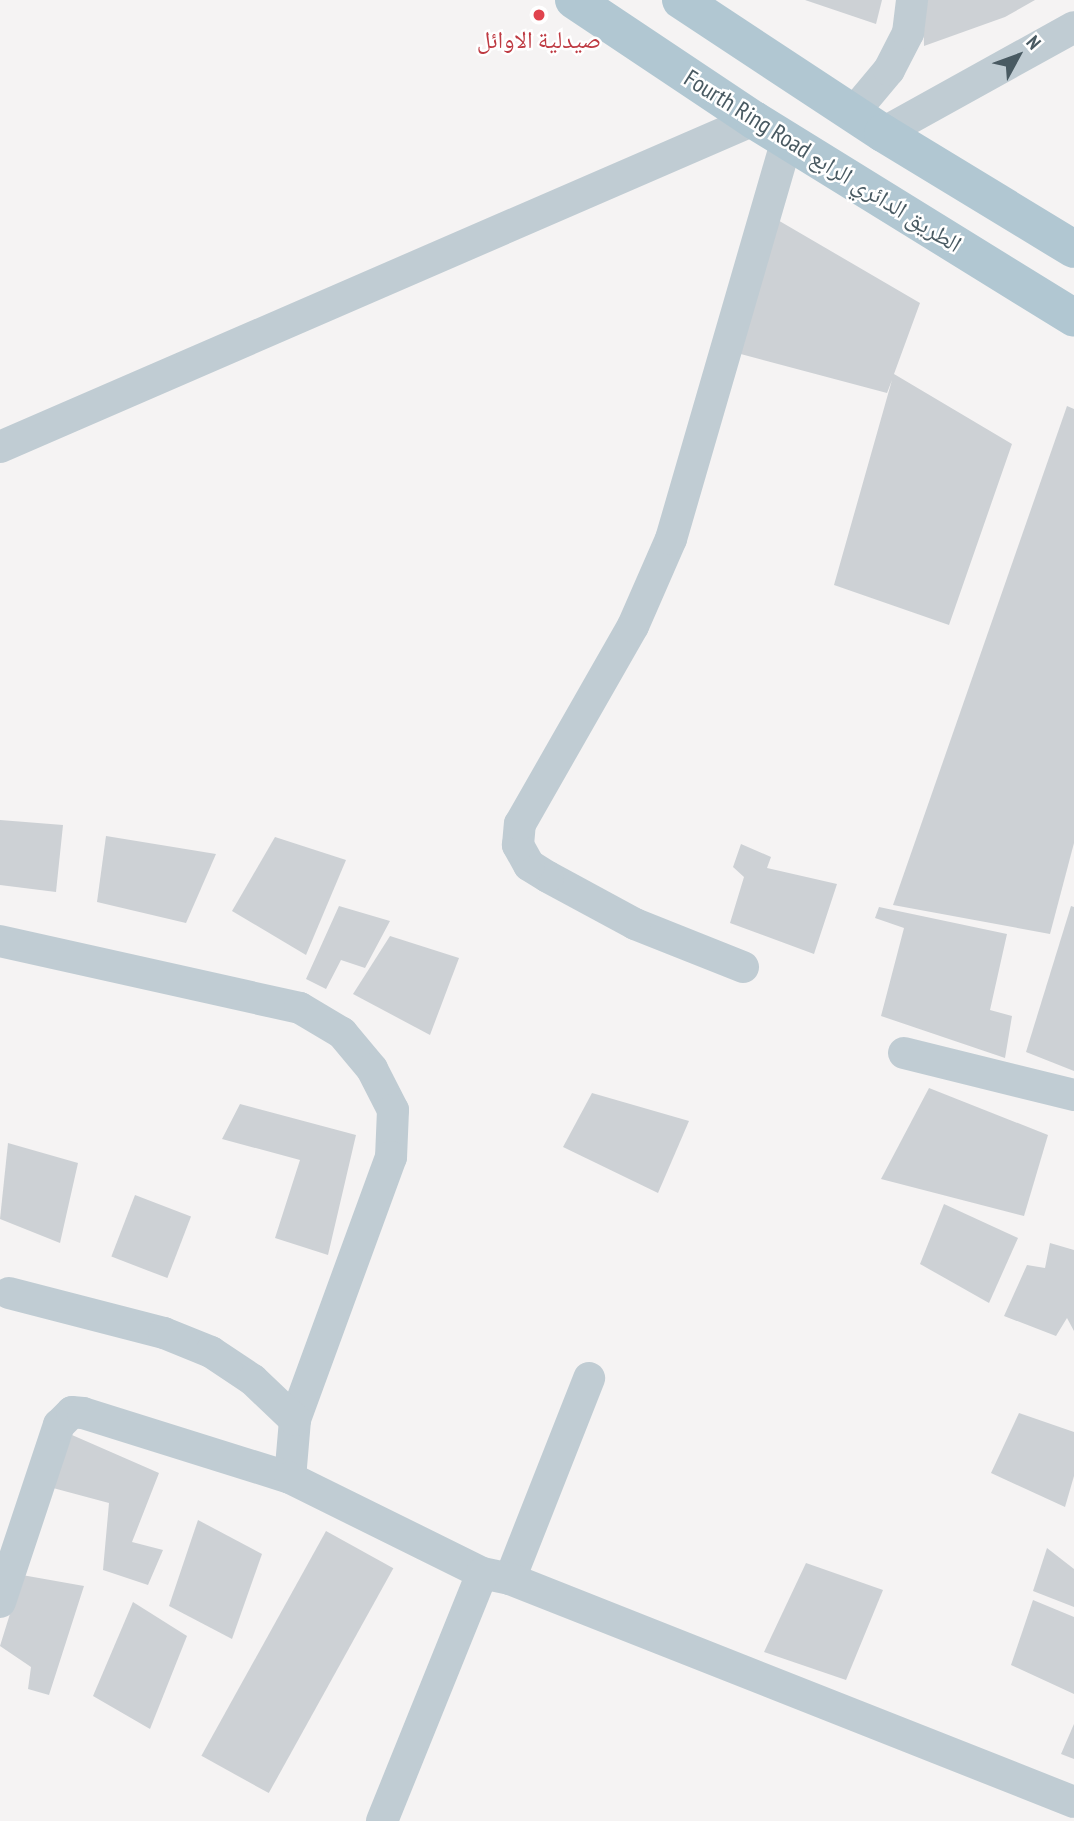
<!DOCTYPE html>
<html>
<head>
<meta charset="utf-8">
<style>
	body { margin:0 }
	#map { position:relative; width:1074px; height:1821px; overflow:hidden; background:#f5f3f3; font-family:"PT Sans Narrow","Noto Naskh Arabic",sans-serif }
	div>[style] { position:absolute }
	.building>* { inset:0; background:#cdd1d5; transform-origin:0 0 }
	.minor>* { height:32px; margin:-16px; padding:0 16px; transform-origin:16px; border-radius:16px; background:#c0ccd3 }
	.major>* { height:38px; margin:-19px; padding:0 19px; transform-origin:19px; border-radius:19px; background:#b1c7d2 }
	.dots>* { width:19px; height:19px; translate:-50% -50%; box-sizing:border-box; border:4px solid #fff; border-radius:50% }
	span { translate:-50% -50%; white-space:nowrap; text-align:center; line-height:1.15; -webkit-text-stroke:5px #fff; paint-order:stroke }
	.health-label { font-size:24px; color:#be3a42 }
	.street-label { font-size:24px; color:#495a62 }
	.north { position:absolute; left:983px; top:21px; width:70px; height:70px; -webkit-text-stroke:5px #fff; paint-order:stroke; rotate:49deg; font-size:19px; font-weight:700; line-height:28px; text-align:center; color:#495a62 }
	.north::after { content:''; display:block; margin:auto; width:24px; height:32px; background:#495a62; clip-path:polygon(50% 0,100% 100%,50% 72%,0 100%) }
</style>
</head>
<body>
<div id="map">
	<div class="building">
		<i style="clip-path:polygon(805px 0,882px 0,876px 24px)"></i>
		<i style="clip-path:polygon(923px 0,1035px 0,1005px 17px,924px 46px)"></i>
		<i style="clip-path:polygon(776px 219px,920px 303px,894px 374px,1012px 444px,949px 625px,834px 585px,892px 380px,887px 393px,737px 353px)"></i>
		<i style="clip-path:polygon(1067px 406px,1074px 409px,1074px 843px,1050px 934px,893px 905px)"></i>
		<i style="clip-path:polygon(0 820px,63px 825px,56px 892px,0 885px)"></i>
		<i style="clip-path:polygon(106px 836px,216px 854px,186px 923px,97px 902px)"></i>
		<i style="clip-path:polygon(275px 837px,346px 860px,306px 955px,232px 911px)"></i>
		<i style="clip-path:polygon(741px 844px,771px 857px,767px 868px,837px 884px,814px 954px,730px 923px,744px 877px,733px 867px)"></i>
		<i style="clip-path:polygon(339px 906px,390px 921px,365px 968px,341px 960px,326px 989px,306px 979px)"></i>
		<i style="clip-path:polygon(1071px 906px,1074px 907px,1074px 1071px,1026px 1052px)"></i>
		<i style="clip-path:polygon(879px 907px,1007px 934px,990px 1010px,1012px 1016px,1005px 1058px,881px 1016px,904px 928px,875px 918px)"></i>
		<i style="clip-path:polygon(390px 936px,459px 958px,430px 1035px,353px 994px)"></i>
		<i style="clip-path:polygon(929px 1088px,1048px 1135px,1024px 1216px,881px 1179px)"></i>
		<i style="clip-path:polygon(592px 1093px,689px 1121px,658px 1193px,563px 1147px)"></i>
		<i style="clip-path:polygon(240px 1104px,356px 1135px,328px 1255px,275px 1238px,300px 1160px,222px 1139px)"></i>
		<i style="clip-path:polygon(8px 1143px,78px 1163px,60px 1243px,0 1219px)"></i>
		<i style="left:135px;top:1195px;width:60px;height:66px;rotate:21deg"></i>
		<i style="clip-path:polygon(944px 1204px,1018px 1238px,989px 1303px,920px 1264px)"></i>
		<i style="clip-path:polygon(1050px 1243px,1074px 1250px,1074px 1331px,1067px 1318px,1056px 1336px,1004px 1316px,1027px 1265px,1045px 1268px)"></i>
		<i style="clip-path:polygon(1019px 1413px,1074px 1432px,1074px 1476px,1065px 1507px,991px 1473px)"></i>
		<i style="clip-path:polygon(72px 1435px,159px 1473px,132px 1542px,163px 1550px,148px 1585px,103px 1570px,109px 1503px,53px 1488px)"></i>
		<i style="clip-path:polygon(198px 1520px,262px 1554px,232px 1639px,169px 1606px)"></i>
		<i style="left:326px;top:1531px;width:77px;height:257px;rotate:29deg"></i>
		<i style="clip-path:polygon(1047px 1548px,1074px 1569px,1074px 1607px,1033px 1591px)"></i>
		<i style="clip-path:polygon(806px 1563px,883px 1590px,846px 1680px,764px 1652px)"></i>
		<i style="clip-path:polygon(22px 1575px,84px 1586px,49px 1695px,28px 1689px,31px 1667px,0 1646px)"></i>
		<i style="clip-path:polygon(1033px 1600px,1074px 1617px,1074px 1694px,1011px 1665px)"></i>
		<i style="clip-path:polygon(133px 1602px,187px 1636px,150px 1729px,93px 1696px)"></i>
		<i style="clip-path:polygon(1074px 1724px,1074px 1759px,1061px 1754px)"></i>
	</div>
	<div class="minor">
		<i style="left:853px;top:113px;width:56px;rotate:-50.1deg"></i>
		<i style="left:889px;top:70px;width:42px;rotate:-62.8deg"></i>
		<i style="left:908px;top:33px;width:33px;rotate:-83deg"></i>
		<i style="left:883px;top:133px;width:218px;rotate:-29deg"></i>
		<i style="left:0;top:447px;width:822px;rotate:-23.45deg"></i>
		<i style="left:0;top:941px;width:307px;rotate:12.6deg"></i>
		<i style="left:300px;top:1008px;width:49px;rotate:30.8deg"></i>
		<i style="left:342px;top:1033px;width:47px;rotate:50.2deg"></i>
		<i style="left:372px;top:1069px;width:46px;rotate:62.9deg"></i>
		<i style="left:393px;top:1110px;width:47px;rotate:92.4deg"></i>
		<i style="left:391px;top:1157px;width:280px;rotate:110.1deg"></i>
		<i style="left:295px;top:1420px;width:58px;rotate:94.9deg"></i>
		<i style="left:743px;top:967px;width:116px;rotate:-158.3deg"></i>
		<i style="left:635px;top:924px;width:99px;rotate:-151.6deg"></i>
		<i style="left:548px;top:877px;width:22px;rotate:-148deg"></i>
		<i style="left:529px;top:865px;width:23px;rotate:-119deg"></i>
		<i style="left:518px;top:845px;width:21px;rotate:-85deg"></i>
		<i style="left:520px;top:824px;width:228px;rotate:-60.3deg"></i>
		<i style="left:633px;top:626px;width:95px;rotate:-66.4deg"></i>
		<i style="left:671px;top:539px;width:416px;rotate:-73.8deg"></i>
		<i style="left:904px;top:1053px;width:175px;rotate:13.9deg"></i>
		<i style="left:9px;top:1293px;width:160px;rotate:14.5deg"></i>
		<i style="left:164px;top:1333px;width:51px;rotate:22deg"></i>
		<i style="left:211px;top:1352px;width:50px;rotate:33.7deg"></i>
		<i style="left:253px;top:1380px;width:58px;rotate:43.6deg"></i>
		<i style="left:510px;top:1579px;width:216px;rotate:-68.5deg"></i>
		<i style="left:0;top:1602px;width:187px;rotate:-71.6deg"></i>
		<i style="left:59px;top:1425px;width:18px;rotate:-45deg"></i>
		<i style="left:72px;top:1412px;width:11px;rotate:5deg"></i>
		<i style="left:83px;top:1413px;width:217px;rotate:17.4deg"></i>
		<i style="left:290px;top:1478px;width:214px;rotate:26.3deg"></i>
		<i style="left:482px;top:1573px;width:29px;rotate:12deg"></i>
		<i style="left:510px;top:1579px;width:606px;rotate:21.57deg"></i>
		<i style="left:382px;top:1821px;width:267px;rotate:-68deg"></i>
	</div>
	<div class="major">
		<i style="left:574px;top:0;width:216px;rotate:33.7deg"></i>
		<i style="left:754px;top:120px;width:376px;rotate:31.7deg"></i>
		<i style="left:681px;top:0;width:242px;rotate:33.4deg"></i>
		<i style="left:883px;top:133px;width:223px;rotate:31.3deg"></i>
	</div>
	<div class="dots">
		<i style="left:539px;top:15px;background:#e0444e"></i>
	</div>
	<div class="health-label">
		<span style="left:539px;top:40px">صيدلية الاوائل</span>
	</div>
	<div class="street-label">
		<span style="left:823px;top:161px;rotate:32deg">Fourth Ring Road الطريق الدائري الرابع</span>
	</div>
	<div class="north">N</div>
</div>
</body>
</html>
